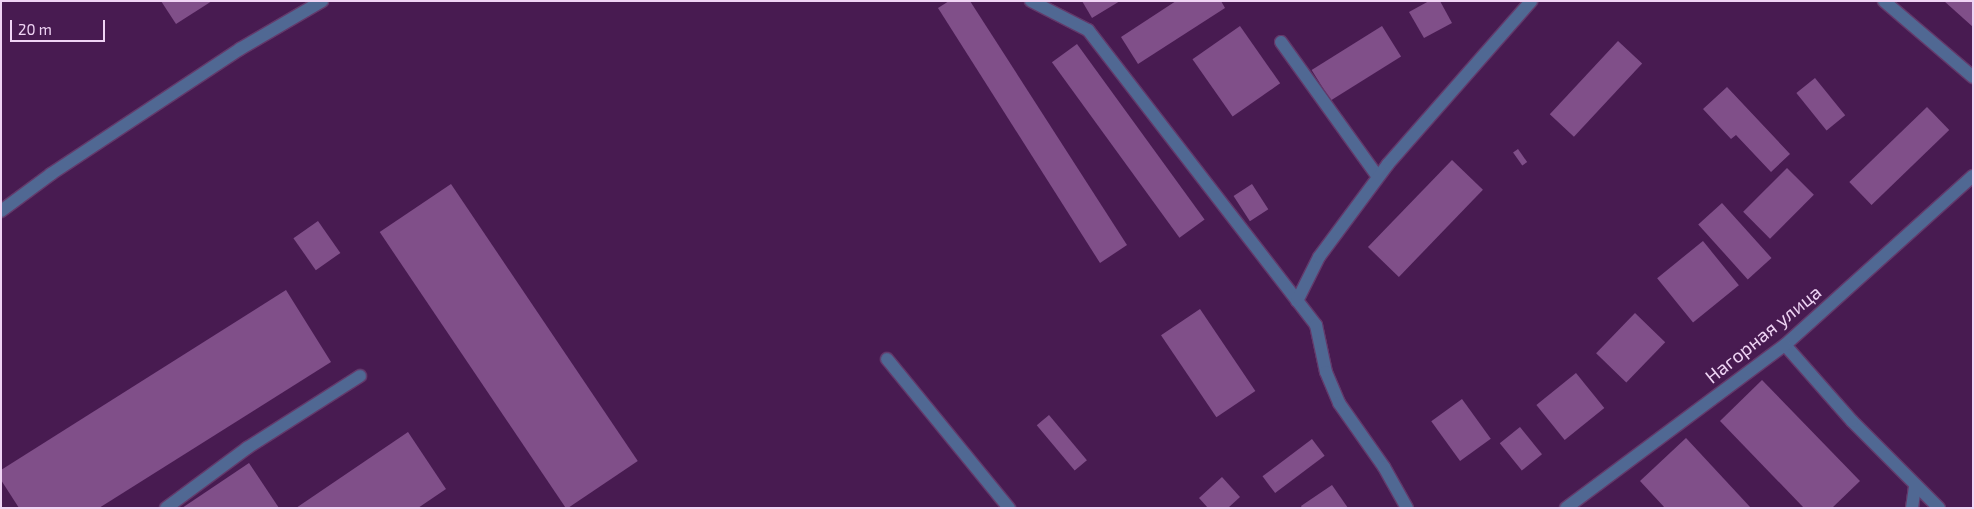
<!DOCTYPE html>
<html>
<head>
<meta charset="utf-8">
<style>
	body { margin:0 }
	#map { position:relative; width:1974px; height:509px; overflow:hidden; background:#481b51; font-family:"Exo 2",sans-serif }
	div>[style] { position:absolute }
	.building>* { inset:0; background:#804f89; transform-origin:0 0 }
	.roads { filter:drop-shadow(1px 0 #63396b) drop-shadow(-1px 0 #63396b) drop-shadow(0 1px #63396b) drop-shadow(0 -1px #63396b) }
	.service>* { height:12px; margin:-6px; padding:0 6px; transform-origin:6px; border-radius:6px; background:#506893 }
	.minor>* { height:12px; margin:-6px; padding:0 6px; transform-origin:6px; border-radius:6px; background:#506893 }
	.tertiary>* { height:12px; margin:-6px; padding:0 6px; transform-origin:6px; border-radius:6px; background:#506893 }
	span { translate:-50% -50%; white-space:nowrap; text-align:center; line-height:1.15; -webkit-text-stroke:4px #481b51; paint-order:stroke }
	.street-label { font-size:19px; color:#efd4f4 }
	.frame { position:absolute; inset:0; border:2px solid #efd4f4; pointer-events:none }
	.scale { position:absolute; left:10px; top:20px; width:95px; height:22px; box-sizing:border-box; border:2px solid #efd4f4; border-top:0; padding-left:6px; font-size:15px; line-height:18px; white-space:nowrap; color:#efd4f4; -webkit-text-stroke:4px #481b51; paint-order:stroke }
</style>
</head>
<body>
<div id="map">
	<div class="building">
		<i style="clip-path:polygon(161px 1px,212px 1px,176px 24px)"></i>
		<i style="clip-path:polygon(949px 1px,970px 1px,1127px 245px,1100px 263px,938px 8px)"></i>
		<i style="clip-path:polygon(1082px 1px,1120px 1px,1092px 18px)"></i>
		<i style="clip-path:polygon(1176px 1px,1221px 1px,1225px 8px,1138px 64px,1121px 37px)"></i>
		<i style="clip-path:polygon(1429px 1px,1440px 1px,1452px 23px,1424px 38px,1409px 12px)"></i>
		<i style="clip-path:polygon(1944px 1px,1973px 1px,1973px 27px)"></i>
		<i style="left:1240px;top:26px;width:70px;height:58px;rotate:55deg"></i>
		<i style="left:1382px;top:26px;width:36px;height:83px;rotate:58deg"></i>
		<i style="left:1618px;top:41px;width:33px;height:100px;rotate:43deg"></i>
		<i style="left:1077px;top:44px;width:217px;height:31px;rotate:54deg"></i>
		<i style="left:1815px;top:78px;width:48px;height:24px;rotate:51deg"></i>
		<i style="clip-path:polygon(1727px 87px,1790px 154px,1771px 172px,1736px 135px,1731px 139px,1703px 109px)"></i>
		<i style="left:1927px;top:107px;width:32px;height:108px;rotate:46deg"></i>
		<i style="left:1518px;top:149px;width:16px;height:6px;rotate:55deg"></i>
		<i style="left:1452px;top:160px;width:43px;height:121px;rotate:44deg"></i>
		<i style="left:1787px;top:168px;width:38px;height:62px;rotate:45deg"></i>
		<i style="left:451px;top:184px;width:334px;height:86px;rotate:56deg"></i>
		<i style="left:1252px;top:184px;width:30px;height:22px;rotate:57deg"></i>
		<i style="left:1722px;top:203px;width:74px;height:32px;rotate:48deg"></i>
		<i style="left:318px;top:221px;width:39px;height:30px;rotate:55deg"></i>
		<i style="left:1703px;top:241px;width:57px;height:59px;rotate:51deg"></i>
		<i style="clip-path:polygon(286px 290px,331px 362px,99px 508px,19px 508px,1px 480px,1px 470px)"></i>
		<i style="left:1200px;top:309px;width:99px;height:47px;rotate:56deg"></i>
		<i style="left:1635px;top:313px;width:42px;height:56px;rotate:44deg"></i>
		<i style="left:1576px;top:373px;width:45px;height:51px;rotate:51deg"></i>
		<i style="clip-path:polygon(1762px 380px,1860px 481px,1832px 508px,1804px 508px,1720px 421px)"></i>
		<i style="left:1462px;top:399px;width:49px;height:38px;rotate:54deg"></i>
		<i style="left:1049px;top:415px;width:59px;height:16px;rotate:50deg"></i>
		<i style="left:1520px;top:427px;width:35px;height:26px;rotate:51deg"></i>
		<i style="clip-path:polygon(408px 432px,446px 489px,418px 508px,296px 508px)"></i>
		<i style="clip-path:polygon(1686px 438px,1751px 508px,1665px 508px,1640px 481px)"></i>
		<i style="left:1312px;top:439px;width:21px;height:62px;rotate:53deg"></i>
		<i style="clip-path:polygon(249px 463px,279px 508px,182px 508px)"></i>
		<i style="clip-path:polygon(1222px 477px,1240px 497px,1228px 508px,1208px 508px,1199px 498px)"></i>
		<i style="clip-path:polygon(1332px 485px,1348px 508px,1302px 508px,1301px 506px)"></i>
	</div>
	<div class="roads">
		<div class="service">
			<i style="left:1031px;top:1px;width:64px;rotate:27deg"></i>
			<i style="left:1088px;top:30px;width:373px;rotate:52.3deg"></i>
			<i style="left:1316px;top:325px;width:48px;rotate:78deg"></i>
			<i style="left:1326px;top:372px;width:34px;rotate:67deg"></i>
			<i style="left:1339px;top:403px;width:78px;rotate:54.9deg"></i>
			<i style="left:1384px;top:467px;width:47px;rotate:60.7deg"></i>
			<i style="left:1884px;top:1px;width:117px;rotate:40.5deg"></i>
			<i style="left:1281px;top:42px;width:166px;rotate:54.3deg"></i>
			<i style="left:1px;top:211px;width:62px;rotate:-36.5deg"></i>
			<i style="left:51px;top:174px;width:227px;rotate:-33.5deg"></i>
			<i style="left:240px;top:49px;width:95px;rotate:-30.3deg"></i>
			<i style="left:1297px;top:301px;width:49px;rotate:-63.4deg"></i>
			<i style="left:1319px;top:257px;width:116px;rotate:-53.4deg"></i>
			<i style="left:1388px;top:164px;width:217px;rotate:-48.7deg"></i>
			<i style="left:887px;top:359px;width:193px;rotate:50.7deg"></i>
			<i style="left:166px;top:508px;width:101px;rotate:-36.5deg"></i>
			<i style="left:247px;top:448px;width:134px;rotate:-32.5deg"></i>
		</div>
		<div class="minor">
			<i style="left:1912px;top:508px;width:21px;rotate:-82deg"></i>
			<i style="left:1939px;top:508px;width:123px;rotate:-135deg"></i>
			<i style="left:1852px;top:421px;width:101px;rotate:-131.4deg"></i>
			<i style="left:1785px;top:345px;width:253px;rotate:-42deg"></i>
		</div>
		<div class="tertiary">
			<i style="left:1566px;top:508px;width:273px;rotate:-36.7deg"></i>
		</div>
	</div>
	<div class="street-label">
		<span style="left:1763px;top:334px;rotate:-39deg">Нагорная улица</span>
	</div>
	<div class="frame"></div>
	<div class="scale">20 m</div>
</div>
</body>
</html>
